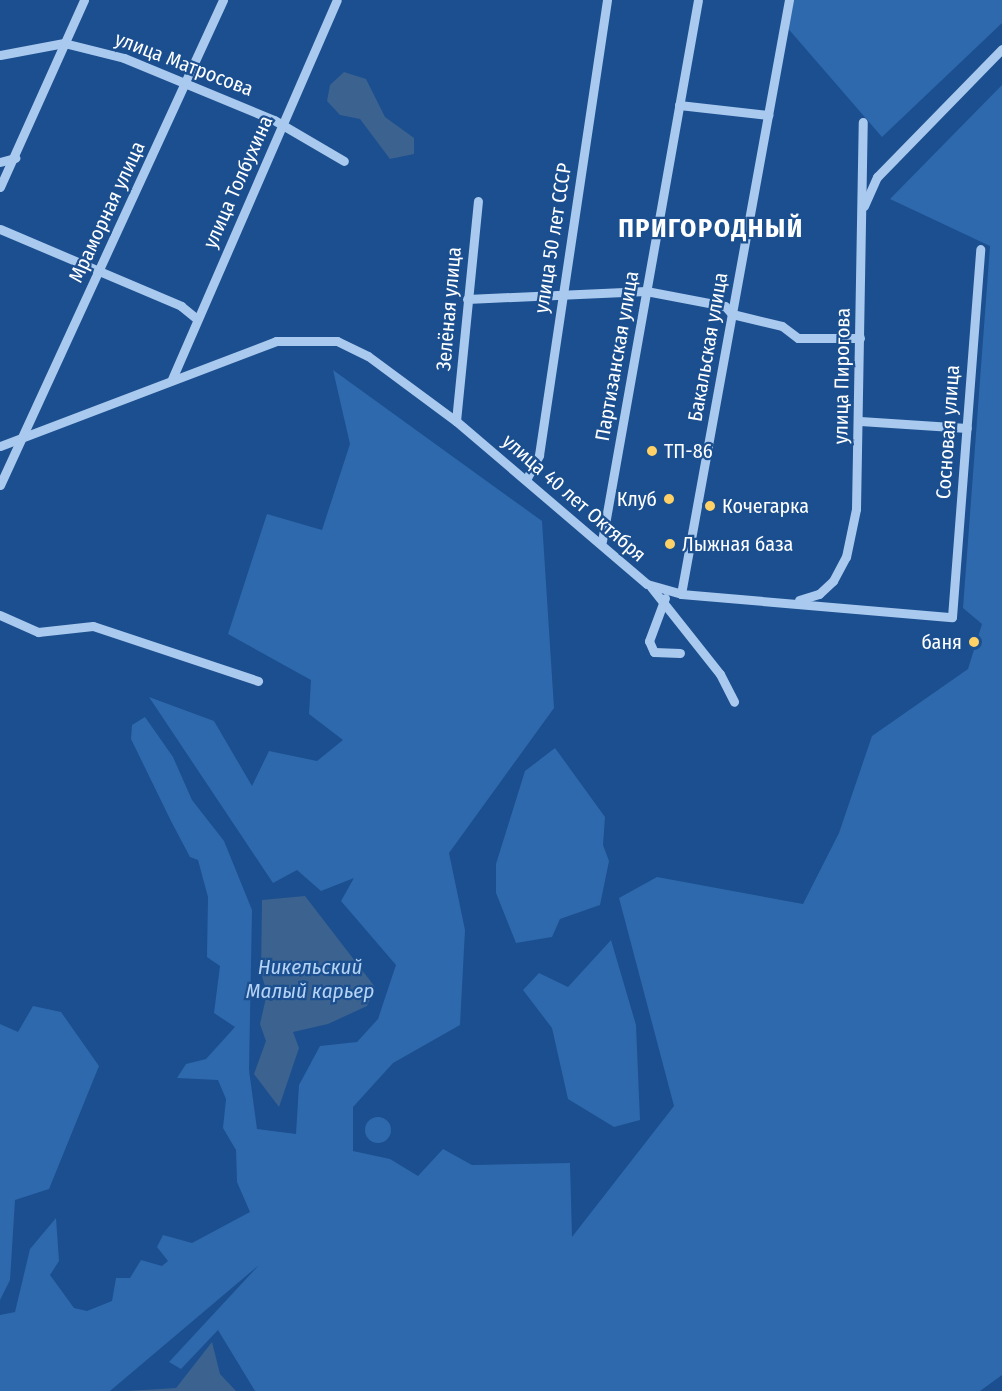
<!DOCTYPE html>
<html>
<head>
<meta charset="utf-8">
<style>
	body { margin:0 }
	#map { position:relative; width:1002px; height:1391px; overflow:hidden; background:#1b4f8f; font-family:"Fira Sans Condensed",sans-serif }
	div>[style] { position:absolute }
	.green>* { inset:0; background:#2e69ad }
	.round { border-radius:50% }
	.water>* { inset:0; background:#3c6290 }
	.minor>* { height:9px; margin:-4.5px; padding:0 4.5px; transform-origin:4.5px; border-radius:4.5px; background:#a9c9ee }
	.dots>* { width:16px; height:16px; translate:-50% -50%; box-sizing:border-box; border:3px solid #1b4f8f; border-radius:50% }
	span { translate:-50% -50%; white-space:nowrap; text-align:center; line-height:1.15; -webkit-text-stroke:4.5px #1b4f8f; paint-order:stroke }
	.street-label { font-size:20px; color:#fff }
	.poi-label { font-size:20px; color:#fff }
	.left { translate:0 -50%; text-align:left }
	.right { translate:-100% -50%; text-align:right }
	.water-label { font-size:21px; color:#b5d3f5; font-style:italic }
	.district-label { font-size:26px; color:#fff; font-weight:700; letter-spacing:1.5px }
</style>
</head>
<body>
<div id="map">
	<div class="green">
		<i style="clip-path:polygon(790px 0,1002px 0,1002px 23px,882px 137px,785px 25px)"></i>
		<i style="clip-path:polygon(1002px 85px,1002px 1375px,980px 1391px,255px 1391px,218px 1330px,181px 1369px,169px 1362px,259px 1265px,110px 1391px,0 1391px,0 1315px,15px 1312px,30px 1249px,56px 1218px,59px 1261px,50px 1275px,74px 1308px,87px 1311px,112px 1301px,116px 1278px,130px 1278px,141px 1260px,162px 1266px,168px 1261px,157px 1247px,163px 1235px,192px 1243px,250px 1212px,237px 1182px,236px 1150px,223px 1128px,226px 1099px,218px 1080px,177px 1078px,186px 1064px,206px 1059px,235px 1027px,214px 1013px,220px 966px,207px 957px,208px 897px,198px 860px,190px 857px,171px 821px,131px 739px,132px 725px,145px 717px,173px 757px,192px 800px,224px 841px,252px 910px,249px 1070px,257px 1129px,296px 1134px,299px 1085px,320px 1046px,357px 1042px,378px 1019px,396px 965px,341px 901px,354px 878px,321px 891px,297px 870px,273px 883px,149px 697px,214px 721px,252px 786px,269px 751px,317px 761px,343px 740px,309px 714px,311px 680px,228px 634px,267px 514px,322px 530px,350px 444px,333px 370px,542px 521px,554px 708px,449px 853px,465px 930px,460px 1025px,393px 1063px,353px 1107px,353px 1151px,390px 1159px,418px 1176px,443px 1149px,472px 1165px,570px 1163px,572px 1237px,674px 1106px,619px 898px,657px 877px,803px 904px,839px 833px,872px 736px,968px 669px,982px 624px,963px 608px,990px 246px,890px 199px)"></i>
		<i style="clip-path:polygon(555px 748px,605px 817px,603px 845px,609px 861px,600px 905px,560px 919px,552px 937px,516px 943px,496px 893px,496px 864px,525px 771px)"></i>
		<i style="clip-path:polygon(611px 940px,636px 1025px,640px 1120px,614px 1127px,568px 1099px,552px 1028px,523px 990px,539px 973px,568px 987px)"></i>
		<i style="clip-path:polygon(33px 1006px,61px 1012px,99px 1066px,49px 1189px,15px 1200px,10px 1280px,0 1300px,0 1024px,18px 1032px)"></i>
		<i class="round" style="left:365px;top:1117px;width:26px;height:26px"></i>
	</div>
	<div class="water">
		<i style="clip-path:polygon(344px 72px,366px 79px,385px 117px,414px 138px,414px 154px,390px 159px,360px 119px,340px 115px,327px 101px,330px 85px)"></i>
		<i style="clip-path:polygon(305px 896px,375px 987px,367px 1006px,328px 1024px,293px 1032px,299px 1048px,279px 1107px,254px 1074px,266px 1041px,260px 1024px,267px 993px,261px 973px,262px 900px)"></i>
		<i style="clip-path:polygon(212px 1342px,220px 1374px,236px 1391px,126px 1391px,176px 1388px)"></i>
	</div>
	<div class="minor">
		<i style="left:0;top:55px;width:65px;rotate:-10.6deg"></i>
		<i style="left:64px;top:43px;width:62px;rotate:14deg"></i>
		<i style="left:124px;top:58px;width:162px;rotate:22.5deg"></i>
		<i style="left:274px;top:120px;width:81px;rotate:30.4deg"></i>
		<i style="left:679px;top:105px;width:90px;rotate:6.4deg"></i>
		<i style="left:0;top:162px;width:16px;rotate:-15deg"></i>
		<i style="left:0;top:187px;width:205px;rotate:-65.8deg"></i>
		<i style="left:864px;top:206px;width:32px;rotate:-66deg"></i>
		<i style="left:877px;top:177px;width:179px;rotate:-45.7deg"></i>
		<i style="left:0;top:229px;width:197px;rotate:23deg"></i>
		<i style="left:181px;top:306px;width:21px;rotate:39deg"></i>
		<i style="left:467px;top:299px;width:179px;rotate:-2.6deg"></i>
		<i style="left:646px;top:291px;width:80px;rotate:10.8deg"></i>
		<i style="left:725px;top:306px;width:11px;rotate:49deg"></i>
		<i style="left:732px;top:314px;width:51px;rotate:13.5deg"></i>
		<i style="left:782px;top:326px;width:20px;rotate:37deg"></i>
		<i style="left:798px;top:338px;width:62px"></i>
		<i style="left:172px;top:379px;width:413px;rotate:-66.5deg"></i>
		<i style="left:456px;top:421px;width:221px;rotate:-84.3deg"></i>
		<i style="left:860px;top:421px;width:107px;rotate:3.7deg"></i>
		<i style="left:0;top:446px;width:295px;rotate:-20.8deg"></i>
		<i style="left:276px;top:341px;width:61px"></i>
		<i style="left:337px;top:341px;width:34px;rotate:26deg"></i>
		<i style="left:368px;top:356px;width:109px;rotate:36.5deg"></i>
		<i style="left:456px;top:421px;width:251px;rotate:40.5deg"></i>
		<i style="left:647px;top:584px;width:35px;rotate:16deg"></i>
		<i style="left:681px;top:594px;width:272px;rotate:4.9deg"></i>
		<i style="left:952px;top:617px;width:369px;rotate:-85.6deg"></i>
		<i style="left:527px;top:478px;width:26px;rotate:-62deg"></i>
		<i style="left:539px;top:455px;width:460px;rotate:-81.5deg"></i>
		<i style="left:0;top:485px;width:534px;rotate:-65.31deg"></i>
		<i style="left:602px;top:541px;width:549px;rotate:-79.94deg"></i>
		<i style="left:651px;top:587px;width:111px;rotate:51.6deg"></i>
		<i style="left:720px;top:674px;width:31px;rotate:63deg"></i>
		<i style="left:681px;top:594px;width:604px;rotate:-79.7deg"></i>
		<i style="left:665px;top:598px;width:46px;rotate:110.4deg"></i>
		<i style="left:649px;top:641px;width:12px;rotate:66deg"></i>
		<i style="left:654px;top:652px;width:26px;rotate:2deg"></i>
		<i style="left:799px;top:600px;width:21px;rotate:-17deg"></i>
		<i style="left:819px;top:594px;width:19px;rotate:-43deg"></i>
		<i style="left:833px;top:581px;width:27px;rotate:-62deg"></i>
		<i style="left:846px;top:557px;width:49px;rotate:-78.2deg"></i>
		<i style="left:856px;top:509px;width:387px;rotate:-89deg"></i>
		<i style="left:0;top:615px;width:42px;rotate:24.1deg"></i>
		<i style="left:38px;top:632px;width:55px;rotate:-6.2deg"></i>
		<i style="left:93px;top:626px;width:174px;rotate:18.4deg"></i>
	</div>
	<div class="dots">
		<i style="left:652px;top:451px;background:#ffd166"></i>
		<i style="left:669px;top:499px;background:#ffd166"></i>
		<i style="left:710px;top:506px;background:#ffd166"></i>
		<i style="left:670px;top:544px;background:#ffd166"></i>
		<i style="left:974px;top:642px;background:#ffd166"></i>
	</div>
	<div class="street-label">
		<span style="left:184px;top:64px;rotate:21deg">улица Матросова</span>
		<span style="left:238px;top:182px;rotate:-66deg">улица Толбухина</span>
		<span style="left:107px;top:212px;rotate:-65deg">Мраморная улица</span>
		<span style="left:553px;top:238px;rotate:-81deg">улица 50 лет СССР</span>
		<span style="left:449px;top:309px;rotate:-85deg">Зелёная улица</span>
		<span style="left:708px;top:347px;rotate:-80deg">Бакальская улица</span>
		<span style="left:617px;top:356px;rotate:-80deg">Партизанская улица</span>
		<span style="left:842px;top:376px;rotate:-89deg">улица Пирогова</span>
		<span style="left:948px;top:432px;rotate:-86deg">Сосновая улица</span>
		<span style="left:574px;top:498px;rotate:41deg">улица 40 лет Октября</span>
	</div>
	<div class="poi-label">
		<span class="left" style="left:664px;top:451px">ТП-86</span>
		<span class="right" style="left:657px;top:499px">Клуб</span>
		<span class="left" style="left:722px;top:506px">Кочегарка</span>
		<span class="left" style="left:682px;top:544px">Лыжная база</span>
		<span class="right" style="left:962px;top:642px">баня</span>
	</div>
	<div class="water-label">
		<span style="left:310px;top:979px">Никельский<br>Малый карьер</span>
	</div>
	<div class="district-label">
		<span style="left:711px;top:229px">ПРИГОРОДНЫЙ</span>
	</div>
</div>
</body>
</html>
